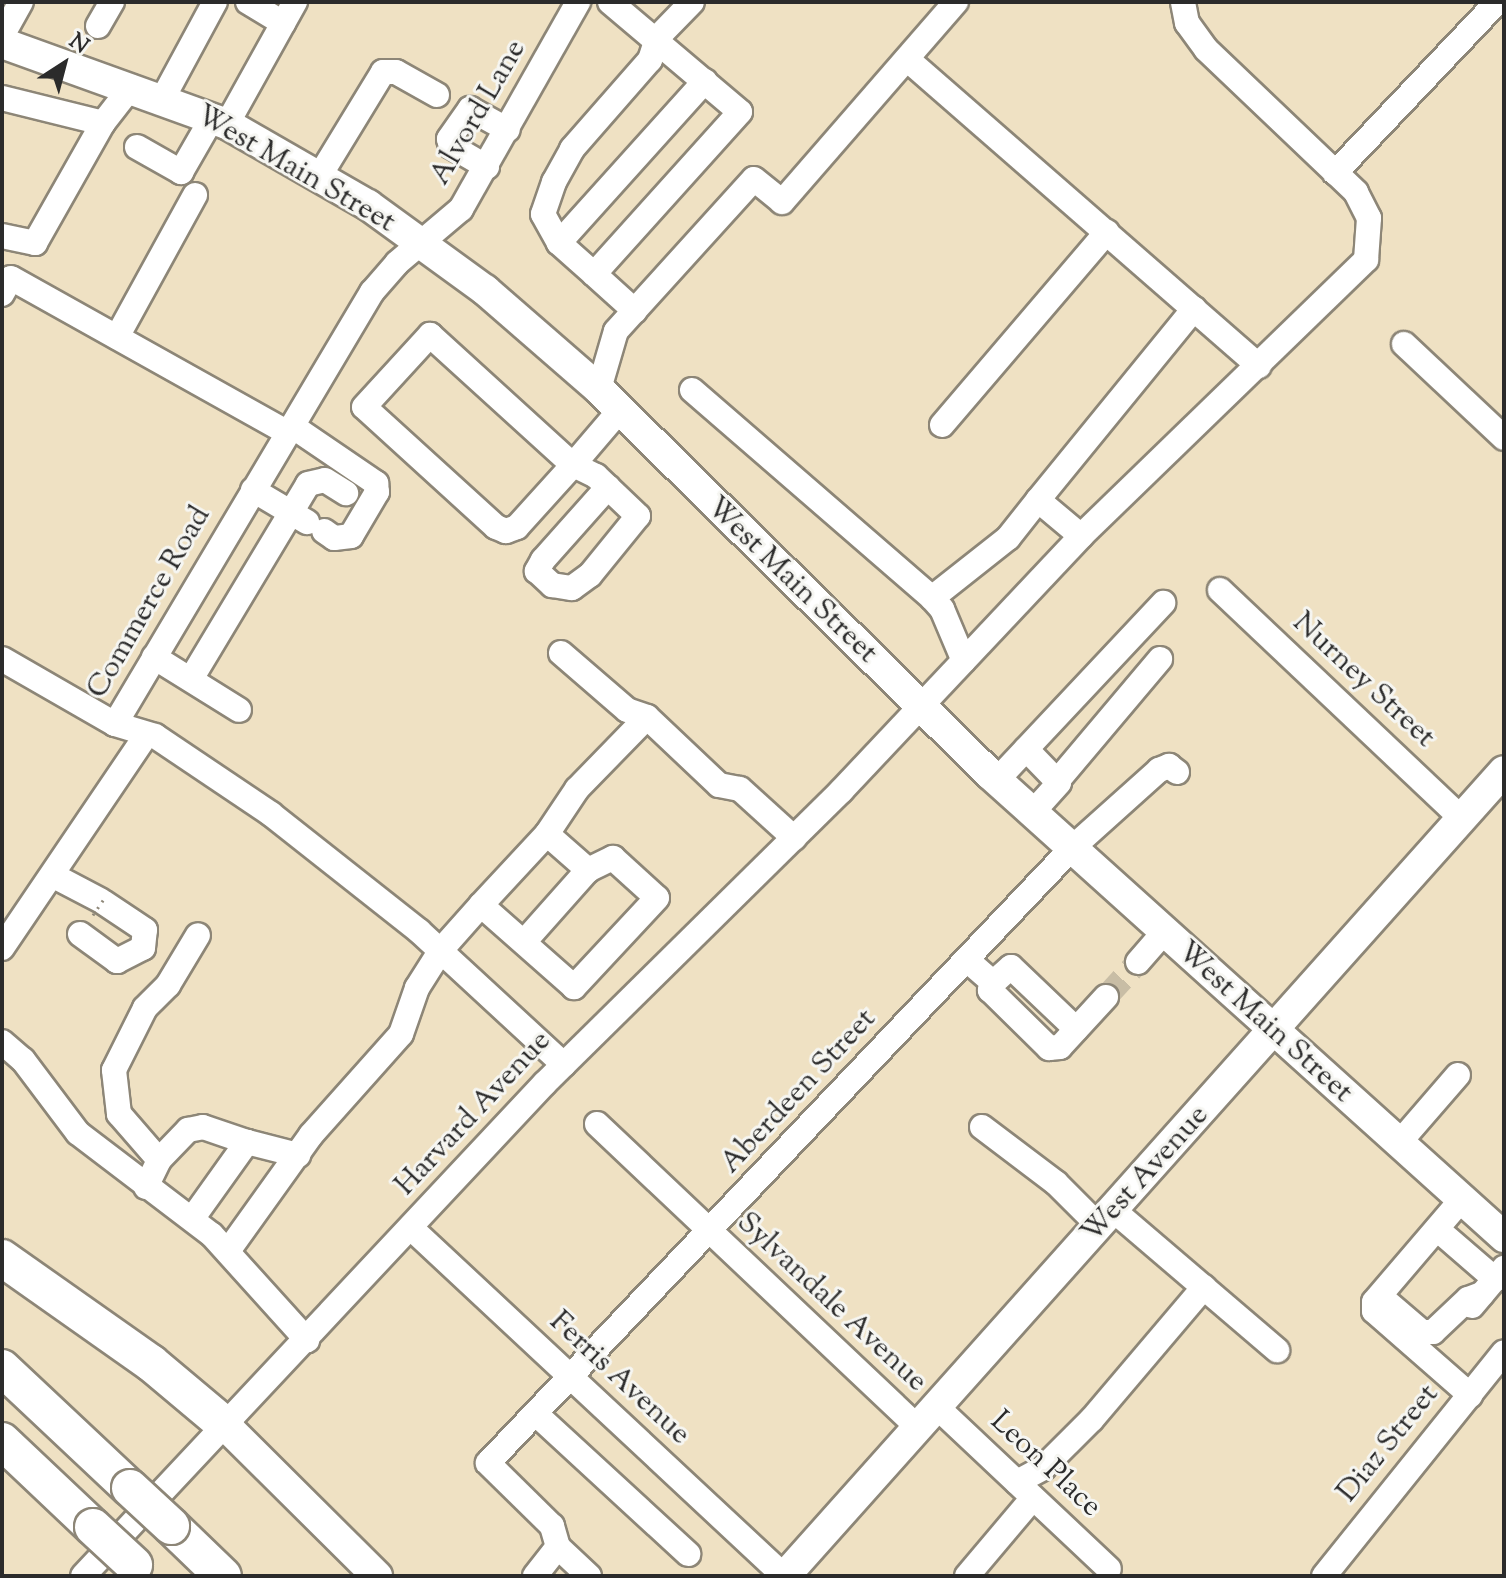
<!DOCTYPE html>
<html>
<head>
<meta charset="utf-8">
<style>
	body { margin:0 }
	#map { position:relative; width:1506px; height:1578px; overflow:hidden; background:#efe1c3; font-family:"Sorts Mill Goudy",serif }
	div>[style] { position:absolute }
	.minor-tunnel>* { height:24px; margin-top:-12px; transform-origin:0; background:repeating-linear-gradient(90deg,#c8bda5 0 24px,transparent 0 36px) }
	.roads { filter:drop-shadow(2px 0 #8d8677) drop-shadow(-2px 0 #8d8677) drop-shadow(0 2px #8d8677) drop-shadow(0 -2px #8d8677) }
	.minor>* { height:24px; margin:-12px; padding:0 12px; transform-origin:12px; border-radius:12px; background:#fff }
	.major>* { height:30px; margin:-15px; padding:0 15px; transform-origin:15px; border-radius:15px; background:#fff }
	.highway>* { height:36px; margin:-18px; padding:0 18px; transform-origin:18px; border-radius:18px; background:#fff }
	.path-bridge>* { height:3px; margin-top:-1.5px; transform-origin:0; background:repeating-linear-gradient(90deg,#8d8677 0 2px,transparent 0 8px) }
	.bridges { filter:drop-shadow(2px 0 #8d8677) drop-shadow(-2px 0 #8d8677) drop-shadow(0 2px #8d8677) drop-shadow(0 -2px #8d8677) }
	.highway-bridge>* { height:36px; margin:-18px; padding:0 18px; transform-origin:18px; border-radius:18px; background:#fff }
	span { translate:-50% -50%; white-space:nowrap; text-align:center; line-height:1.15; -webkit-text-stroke:6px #f6f6f2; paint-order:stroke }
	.street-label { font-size:30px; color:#2b2b2b }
	.frame { position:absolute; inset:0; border:4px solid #2b2b2b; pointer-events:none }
	.north { position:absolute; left:24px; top:24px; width:80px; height:80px; -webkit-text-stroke:6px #f6f6f2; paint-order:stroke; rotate:36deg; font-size:22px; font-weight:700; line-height:32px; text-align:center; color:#2b2b2b }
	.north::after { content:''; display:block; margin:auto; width:28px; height:36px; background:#2b2b2b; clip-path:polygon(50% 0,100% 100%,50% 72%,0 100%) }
</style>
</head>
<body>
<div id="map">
	<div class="minor-tunnel">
		<i style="left:1106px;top:997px;width:47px;rotate:-47.6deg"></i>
	</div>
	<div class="roads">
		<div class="minor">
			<i style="left:248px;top:2px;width:41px;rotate:31deg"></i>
			<i style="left:610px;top:2px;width:170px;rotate:40.2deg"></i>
			<i style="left:740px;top:112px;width:218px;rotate:132deg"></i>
			<i style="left:594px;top:274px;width:55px;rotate:42.1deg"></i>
			<i style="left:98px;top:26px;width:28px;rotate:-60deg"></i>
			<i style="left:2px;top:36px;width:39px;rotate:-61deg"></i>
			<i style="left:907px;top:59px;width:467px;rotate:41.1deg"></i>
			<i style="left:2px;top:98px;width:104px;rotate:13.9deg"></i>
			<i style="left:103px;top:123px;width:46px;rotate:-52.1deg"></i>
			<i style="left:163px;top:98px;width:109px;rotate:-61.6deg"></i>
			<i style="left:227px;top:124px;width:140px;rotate:-60.9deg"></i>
			<i style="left:137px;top:147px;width:51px;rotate:29.6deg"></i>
			<i style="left:181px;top:172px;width:62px;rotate:-60.1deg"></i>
			<i style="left:487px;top:167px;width:42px;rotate:-149.7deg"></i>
			<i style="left:451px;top:146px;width:7px;rotate:-106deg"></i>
			<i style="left:449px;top:139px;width:37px;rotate:-55deg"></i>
			<i style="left:470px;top:109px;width:43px;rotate:28.9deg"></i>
			<i style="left:1335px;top:173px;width:236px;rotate:-46.5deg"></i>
			<i style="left:319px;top:177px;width:123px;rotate:-58.6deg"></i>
			<i style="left:383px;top:72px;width:13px"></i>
			<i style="left:396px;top:72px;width:47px;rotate:29.3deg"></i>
			<i style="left:2px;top:236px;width:34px;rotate:12deg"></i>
			<i style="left:35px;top:243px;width:138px;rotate:-60.5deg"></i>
			<i style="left:559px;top:243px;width:33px;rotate:-119deg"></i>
			<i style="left:543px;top:214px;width:34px;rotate:-71deg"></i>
			<i style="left:554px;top:182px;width:38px;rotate:-61deg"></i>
			<i style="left:572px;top:149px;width:118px;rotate:-48.8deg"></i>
			<i style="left:650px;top:60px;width:23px;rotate:-72deg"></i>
			<i style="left:657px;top:38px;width:50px;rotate:-45.8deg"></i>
			<i style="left:594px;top:274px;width:47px;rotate:-138.5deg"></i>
			<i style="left:559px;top:243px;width:218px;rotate:-48deg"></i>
			<i style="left:2px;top:294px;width:18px;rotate:-61deg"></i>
			<i style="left:11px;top:278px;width:317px;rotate:29.2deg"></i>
			<i style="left:117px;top:337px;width:162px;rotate:-61.2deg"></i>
			<i style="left:1404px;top:344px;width:137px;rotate:43.2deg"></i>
			<i style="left:599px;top:389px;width:60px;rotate:-73.7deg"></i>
			<i style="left:616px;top:331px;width:205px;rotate:-47.8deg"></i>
			<i style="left:754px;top:179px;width:36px;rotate:39deg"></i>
			<i style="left:782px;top:202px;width:265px;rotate:-49deg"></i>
			<i style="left:692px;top:390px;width:318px;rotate:40.9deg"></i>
			<i style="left:932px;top:598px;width:15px;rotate:48deg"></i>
			<i style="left:942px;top:609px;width:56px;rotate:67.1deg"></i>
			<i style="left:942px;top:425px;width:254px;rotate:-49.5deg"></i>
			<i style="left:292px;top:426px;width:102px;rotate:34.2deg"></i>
			<i style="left:376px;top:483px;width:9px;rotate:84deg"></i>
			<i style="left:377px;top:492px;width:51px;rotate:120.6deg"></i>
			<i style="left:351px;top:536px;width:17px;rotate:173deg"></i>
			<i style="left:334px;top:538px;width:12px;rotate:-145deg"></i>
			<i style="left:608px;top:487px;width:98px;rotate:131.7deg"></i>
			<i style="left:543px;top:560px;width:13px;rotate:119deg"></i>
			<i style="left:537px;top:571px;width:21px;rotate:43deg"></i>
			<i style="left:552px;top:585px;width:20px;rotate:9deg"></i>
			<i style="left:572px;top:588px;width:22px;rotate:-36deg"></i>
			<i style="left:590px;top:575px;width:76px;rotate:-50.9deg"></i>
			<i style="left:638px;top:516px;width:58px;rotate:-136.4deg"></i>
			<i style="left:596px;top:476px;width:25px;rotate:-154deg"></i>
			<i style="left:573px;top:465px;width:84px;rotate:132.1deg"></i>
			<i style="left:517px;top:527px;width:12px;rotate:160deg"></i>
			<i style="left:506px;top:531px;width:11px;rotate:-158deg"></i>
			<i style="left:496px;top:527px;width:178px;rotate:-137.7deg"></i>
			<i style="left:364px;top:407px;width:98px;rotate:-47.5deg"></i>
			<i style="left:430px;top:335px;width:193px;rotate:42.3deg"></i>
			<i style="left:573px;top:465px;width:72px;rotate:-49.5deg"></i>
			<i style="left:253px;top:490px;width:63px;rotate:30.7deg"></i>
			<i style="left:1038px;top:500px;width:247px;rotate:-50.8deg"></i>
			<i style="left:1220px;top:590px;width:333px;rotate:43.4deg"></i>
			<i style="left:932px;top:598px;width:97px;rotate:-38.3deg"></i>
			<i style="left:1008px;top:538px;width:48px;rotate:-51.7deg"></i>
			<i style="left:1038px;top:500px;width:56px;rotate:39.9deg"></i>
			<i style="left:561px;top:653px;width:87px;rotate:40.8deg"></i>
			<i style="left:627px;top:710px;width:21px;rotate:19deg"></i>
			<i style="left:647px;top:717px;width:99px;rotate:43.4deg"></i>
			<i style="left:719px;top:785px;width:21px;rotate:11deg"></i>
			<i style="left:740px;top:789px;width:73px;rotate:42.2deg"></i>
			<i style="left:154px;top:657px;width:100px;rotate:31.9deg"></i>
			<i style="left:2px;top:659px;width:130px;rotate:29.9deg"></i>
			<i style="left:115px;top:724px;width:42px;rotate:16.7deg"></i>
			<i style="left:155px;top:736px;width:140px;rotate:33.9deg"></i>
			<i style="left:271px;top:814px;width:189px;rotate:38.3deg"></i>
			<i style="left:419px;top:931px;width:197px;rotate:42.7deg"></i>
			<i style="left:191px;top:679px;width:227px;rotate:-59deg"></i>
			<i style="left:308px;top:484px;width:17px;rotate:-13deg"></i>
			<i style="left:325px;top:480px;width:25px;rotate:32deg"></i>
			<i style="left:115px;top:724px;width:503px;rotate:-59.25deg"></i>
			<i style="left:372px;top:292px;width:38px;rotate:-49deg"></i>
			<i style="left:397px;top:263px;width:84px;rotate:-40.2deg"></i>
			<i style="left:461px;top:209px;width:238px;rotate:-60.5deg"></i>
			<i style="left:1026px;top:749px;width:47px;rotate:45.9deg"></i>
			<i style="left:1059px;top:783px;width:39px;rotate:132deg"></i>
			<i style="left:1059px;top:779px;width:157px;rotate:-49.9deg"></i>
			<i style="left:997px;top:780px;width:243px;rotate:-46.8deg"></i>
			<i style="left:547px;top:834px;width:54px;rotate:-56.3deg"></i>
			<i style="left:577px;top:789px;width:100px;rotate:-45.8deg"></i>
			<i style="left:54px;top:876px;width:52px;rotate:27.6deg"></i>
			<i style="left:80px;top:934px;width:46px;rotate:36.1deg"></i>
			<i style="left:117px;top:961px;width:29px;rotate:-27deg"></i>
			<i style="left:143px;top:948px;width:18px;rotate:-84deg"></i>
			<i style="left:145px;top:930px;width:50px;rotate:-146.3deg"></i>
			<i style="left:524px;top:942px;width:96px;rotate:-48.4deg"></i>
			<i style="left:2px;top:948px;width:258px;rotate:-55.9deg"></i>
			<i style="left:967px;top:960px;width:35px;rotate:41deg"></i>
			<i style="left:993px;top:983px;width:8px;rotate:113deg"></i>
			<i style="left:990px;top:990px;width:83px;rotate:44.5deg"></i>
			<i style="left:1049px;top:1048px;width:11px;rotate:-5deg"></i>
			<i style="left:1060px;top:1047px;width:68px;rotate:-47.4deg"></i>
			<i style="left:1138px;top:962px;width:40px;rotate:-49deg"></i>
			<i style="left:993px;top:983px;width:24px;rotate:-42deg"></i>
			<i style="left:1011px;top:967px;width:90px;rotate:43.6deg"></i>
			<i style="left:2px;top:1042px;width:28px;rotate:41deg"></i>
			<i style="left:23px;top:1060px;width:91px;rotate:53deg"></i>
			<i style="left:78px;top:1133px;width:168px;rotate:37.3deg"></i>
			<i style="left:212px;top:1235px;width:142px;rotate:47.9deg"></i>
			<i style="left:597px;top:1124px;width:443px;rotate:43.4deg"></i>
			<i style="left:982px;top:1127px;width:93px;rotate:37.1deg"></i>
			<i style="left:1056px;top:1183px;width:61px;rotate:45deg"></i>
			<i style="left:1399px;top:1143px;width:90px;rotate:-49.1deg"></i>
			<i style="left:159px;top:1160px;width:42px;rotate:-46deg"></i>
			<i style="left:188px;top:1130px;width:15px;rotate:-11deg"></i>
			<i style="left:203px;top:1127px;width:46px;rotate:18.8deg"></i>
			<i style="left:146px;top:1187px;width:30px;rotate:-64deg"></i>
			<i style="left:159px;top:1160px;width:61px;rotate:-131deg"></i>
			<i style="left:119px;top:1114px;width:44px;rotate:-96.5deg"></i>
			<i style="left:114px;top:1070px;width:69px;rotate:-63.4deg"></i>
			<i style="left:145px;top:1008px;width:33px;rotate:-45deg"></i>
			<i style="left:168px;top:985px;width:58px;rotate:-59deg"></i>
			<i style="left:1462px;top:1199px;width:135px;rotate:130.5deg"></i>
			<i style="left:1374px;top:1302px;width:9px;rotate:90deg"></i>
			<i style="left:1374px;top:1311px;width:128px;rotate:41.2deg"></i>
			<i style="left:1113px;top:1210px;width:216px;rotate:40.5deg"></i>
			<i style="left:192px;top:1219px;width:95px;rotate:-54.5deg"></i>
			<i style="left:247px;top:1142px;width:53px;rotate:14.3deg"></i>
			<i style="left:411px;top:1228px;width:510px;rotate:43.01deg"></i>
			<i style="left:1437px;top:1229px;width:77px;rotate:40.8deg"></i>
			<i style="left:228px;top:1251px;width:143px;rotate:-54.4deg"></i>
			<i style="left:311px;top:1135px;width:135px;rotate:-48.3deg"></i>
			<i style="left:401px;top:1034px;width:49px;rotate:-70.8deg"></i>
			<i style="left:417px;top:988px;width:45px;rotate:-57.7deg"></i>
			<i style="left:441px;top:950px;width:60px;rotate:-48.4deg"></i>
			<i style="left:481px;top:905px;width:97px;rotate:-47.1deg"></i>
			<i style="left:547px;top:834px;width:55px;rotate:41.3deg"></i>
			<i style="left:588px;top:870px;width:28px;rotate:-26deg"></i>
			<i style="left:613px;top:858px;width:59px;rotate:42.3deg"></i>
			<i style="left:657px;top:898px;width:122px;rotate:133deg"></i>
			<i style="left:574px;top:987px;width:124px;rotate:-138.6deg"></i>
			<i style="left:1380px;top:1296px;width:55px;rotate:40.6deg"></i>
			<i style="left:1422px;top:1332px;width:11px"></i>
			<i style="left:1433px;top:1332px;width:48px;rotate:-43.3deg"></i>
			<i style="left:1468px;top:1299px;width:15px;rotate:-20deg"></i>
			<i style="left:1472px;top:1306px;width:50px;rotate:-49.9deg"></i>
			<i style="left:937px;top:1407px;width:236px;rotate:43.3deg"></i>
			<i style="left:536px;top:1414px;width:207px;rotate:42.6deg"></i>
			<i style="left:1017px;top:1482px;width:30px;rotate:-28deg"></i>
			<i style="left:1043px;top:1468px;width:69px;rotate:-45deg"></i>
			<i style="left:1092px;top:1419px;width:173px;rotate:-49.7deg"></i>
			<i style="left:83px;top:1576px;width:676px;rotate:-46.86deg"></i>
			<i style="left:545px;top:1083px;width:416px;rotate:-44.6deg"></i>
			<i style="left:841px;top:791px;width:350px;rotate:-46.7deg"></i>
			<i style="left:1081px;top:536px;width:397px;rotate:-44.1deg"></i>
			<i style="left:1366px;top:260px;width:42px;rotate:-85.9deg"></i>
			<i style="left:1369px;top:218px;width:29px;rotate:-117deg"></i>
			<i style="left:1356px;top:192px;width:207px;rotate:-136.4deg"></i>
			<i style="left:1206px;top:49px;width:32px;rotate:-126deg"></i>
			<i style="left:1187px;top:23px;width:21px;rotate:-101deg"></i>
			<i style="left:535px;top:1576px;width:37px;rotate:-52deg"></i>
			<i style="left:589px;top:1576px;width:42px;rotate:-136.9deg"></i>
			<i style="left:558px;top:1547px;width:22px;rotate:-106deg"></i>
			<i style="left:552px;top:1526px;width:90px;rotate:-135.5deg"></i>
			<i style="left:488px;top:1463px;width:848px;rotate:-46.48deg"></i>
			<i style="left:1072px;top:848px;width:117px;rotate:-41.9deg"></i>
			<i style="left:1159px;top:770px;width:11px;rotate:-22deg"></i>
			<i style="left:1169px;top:766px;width:10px;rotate:37deg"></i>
			<i style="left:967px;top:1576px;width:102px;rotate:-49.8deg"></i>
			<i style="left:1324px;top:1576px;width:287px;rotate:-51.2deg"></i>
		</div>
		<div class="major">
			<i style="left:2px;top:43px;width:239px;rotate:19.8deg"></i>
			<i style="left:227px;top:124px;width:163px;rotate:29.9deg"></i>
			<i style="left:368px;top:205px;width:145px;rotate:36deg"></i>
			<i style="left:485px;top:290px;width:151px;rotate:41deg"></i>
			<i style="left:599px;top:389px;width:549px;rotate:44.56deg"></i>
			<i style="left:990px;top:774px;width:692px;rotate:42.01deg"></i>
			<i style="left:226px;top:1426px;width:213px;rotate:44.8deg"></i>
			<i style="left:785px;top:1576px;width:1079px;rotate:-48.23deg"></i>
		</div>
		<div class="highway">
			<i style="left:2px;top:1258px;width:182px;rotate:35.2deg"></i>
			<i style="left:151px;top:1363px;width:98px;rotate:40deg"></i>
			<i style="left:2px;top:1368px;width:175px;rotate:43.2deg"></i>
			<i style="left:2px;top:1441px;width:125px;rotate:43.4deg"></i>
			<i style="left:171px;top:1526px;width:72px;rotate:43.9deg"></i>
		</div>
	</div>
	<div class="path-bridge">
		<i style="left:93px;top:915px;width:18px;rotate:-56deg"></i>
	</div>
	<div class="bridges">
		<div class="highway-bridge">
			<i style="left:130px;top:1488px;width:56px;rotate:42.8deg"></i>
			<i style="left:93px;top:1527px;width:56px;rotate:42.8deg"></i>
		</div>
	</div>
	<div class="street-label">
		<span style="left:479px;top:113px;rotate:-60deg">Alvord Lane</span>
		<span style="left:295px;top:170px;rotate:30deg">West Main Street</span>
		<span style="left:791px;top:581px;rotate:44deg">West Main Street</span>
		<span style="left:150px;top:603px;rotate:-60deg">Commerce Road</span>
		<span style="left:1363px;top:681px;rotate:43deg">Nurney Street</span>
		<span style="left:1264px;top:1023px;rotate:42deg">West Main Street</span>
		<span style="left:799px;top:1092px;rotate:-47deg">Aberdeen Street</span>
		<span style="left:474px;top:1114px;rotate:-47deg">Harvard Avenue</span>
		<span style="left:1146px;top:1175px;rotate:-48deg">West Avenue</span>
		<span style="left:831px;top:1303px;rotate:43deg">Sylvandale Avenue</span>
		<span style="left:619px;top:1379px;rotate:43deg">Ferris Avenue</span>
		<span style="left:1389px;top:1444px;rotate:-51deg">Diaz Street</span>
		<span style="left:1045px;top:1465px;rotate:43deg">Leon Place</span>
	</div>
	<div class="frame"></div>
	<div class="north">N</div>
</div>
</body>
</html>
